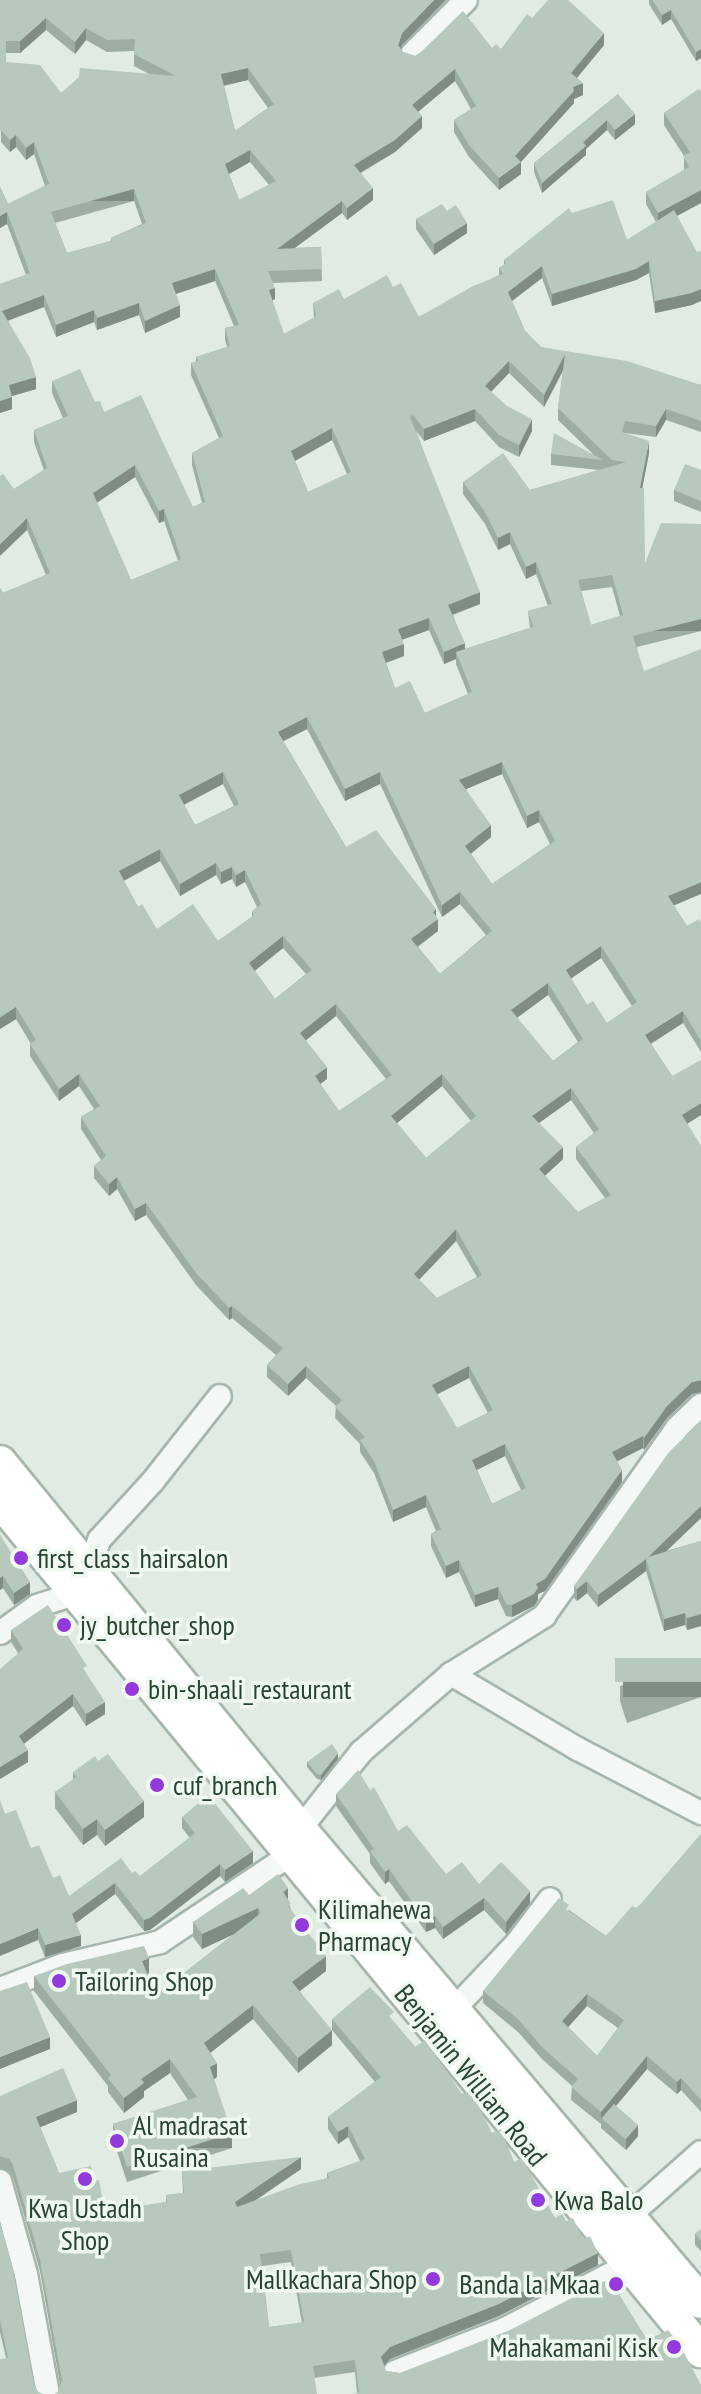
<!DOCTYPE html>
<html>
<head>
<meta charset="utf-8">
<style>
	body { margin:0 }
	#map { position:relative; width:701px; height:2394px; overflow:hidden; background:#e0ebe3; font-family:"PT Sans Narrow",sans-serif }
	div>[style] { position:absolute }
	.roads { filter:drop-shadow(2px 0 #a5b6aa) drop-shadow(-2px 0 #a5b6aa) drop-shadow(0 2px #a5b6aa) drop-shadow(0 -2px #a5b6aa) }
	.street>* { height:22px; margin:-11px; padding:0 11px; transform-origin:11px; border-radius:11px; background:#f3f8f5 }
	.secondary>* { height:32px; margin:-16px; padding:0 16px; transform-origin:16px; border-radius:16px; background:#fff }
	.wall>* { inset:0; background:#9dada2 }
	.shaded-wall>* { inset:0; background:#808d84; transform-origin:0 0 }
	.building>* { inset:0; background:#b7c9bc; transform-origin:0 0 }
	.dots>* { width:22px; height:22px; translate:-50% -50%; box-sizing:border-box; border:4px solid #f0f8f2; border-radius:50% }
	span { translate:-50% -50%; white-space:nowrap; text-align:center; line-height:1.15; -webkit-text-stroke:7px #f0f8f2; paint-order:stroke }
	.poi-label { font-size:28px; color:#274431 }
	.left { translate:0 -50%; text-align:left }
	.right { translate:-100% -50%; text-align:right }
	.street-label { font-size:28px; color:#274431 }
</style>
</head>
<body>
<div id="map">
	<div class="roads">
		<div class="street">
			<i style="left:412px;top:54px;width:76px;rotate:-45deg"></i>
			<i style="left:88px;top:1571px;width:33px;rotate:-70deg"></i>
			<i style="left:99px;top:1540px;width:80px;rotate:-47.5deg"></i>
			<i style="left:153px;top:1481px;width:108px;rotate:-51.8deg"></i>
			<i style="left:0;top:1633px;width:46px;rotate:-36.1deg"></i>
			<i style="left:37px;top:1606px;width:42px;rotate:-18deg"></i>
			<i style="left:451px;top:1674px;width:147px;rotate:30.6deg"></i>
			<i style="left:578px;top:1749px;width:139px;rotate:27.5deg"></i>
			<i style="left:300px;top:1829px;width:98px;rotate:-51.6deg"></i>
			<i style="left:361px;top:1752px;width:119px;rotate:-40.9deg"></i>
			<i style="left:451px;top:1674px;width:110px;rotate:-31.9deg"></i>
			<i style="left:544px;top:1616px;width:230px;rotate:-54.7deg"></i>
			<i style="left:677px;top:1428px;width:33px;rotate:-44deg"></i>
			<i style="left:0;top:1989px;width:67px;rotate:-20.9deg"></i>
			<i style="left:63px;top:1965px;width:100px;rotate:-13.3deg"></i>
			<i style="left:160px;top:1942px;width:156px;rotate:-33.8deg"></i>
			<i style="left:454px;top:2009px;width:90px;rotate:-46.4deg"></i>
			<i style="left:516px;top:1944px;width:56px;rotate:-52.9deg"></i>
			<i style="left:0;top:2181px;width:97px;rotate:74.4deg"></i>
			<i style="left:26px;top:2274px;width:122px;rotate:79.6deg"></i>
			<i style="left:629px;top:2216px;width:96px;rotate:-41.6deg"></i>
			<i style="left:395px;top:2372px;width:118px;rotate:-21.4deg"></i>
			<i style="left:505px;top:2329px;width:139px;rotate:-27.5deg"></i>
		</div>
		<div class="secondary">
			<i style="left:0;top:1462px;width:474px;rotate:50.7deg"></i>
			<i style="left:300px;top:1829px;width:620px;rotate:49.71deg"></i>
			<i style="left:0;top:1501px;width:1102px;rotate:50.49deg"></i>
		</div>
	</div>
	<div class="wall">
		<i style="clip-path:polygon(evenodd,0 0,402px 45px,401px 49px,403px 52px,415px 56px,492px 48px,501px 49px,532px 18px,604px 45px,577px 78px,583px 95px,574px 99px,574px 103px,521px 162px,521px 174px,499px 190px,469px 157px,454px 132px,454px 120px,471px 109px,455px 81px,418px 111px,422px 128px,395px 152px,361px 173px,373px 200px,347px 220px,342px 213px,295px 248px,321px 247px,322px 281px,273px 283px,275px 299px,272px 301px,284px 334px,314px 318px,313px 303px,344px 299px,393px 287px,419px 317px,499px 275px,499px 268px,504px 265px,504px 260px,572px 213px,627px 240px,656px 222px,646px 204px,646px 192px,684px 170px,684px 156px,664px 125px,664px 113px,699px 89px,701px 203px,677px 216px,692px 305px,655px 313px,649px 273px,636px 280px,552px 306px,542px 278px,512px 301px,525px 331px,541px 347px,701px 385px,701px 432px,666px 420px,656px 437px,625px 433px,649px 453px,642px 488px,645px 563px,701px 524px,701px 631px,637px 647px,674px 906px,687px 926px,701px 922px,701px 1052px,683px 1023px,651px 1044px,672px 1076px,701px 1115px,687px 1124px,692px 1394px,667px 1418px,644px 1450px,643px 1448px,617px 1461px,622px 1482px,545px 1591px,538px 1594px,538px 1600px,534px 1606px,512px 1617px,506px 1616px,498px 1599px,475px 1607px,459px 1572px,446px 1578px,431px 1546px,431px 1534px,436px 1531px,426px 1507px,393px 1522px,374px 1473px,360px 1452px,360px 1444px,335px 1418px,336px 1406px,306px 1378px,288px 1396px,267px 1377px,267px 1365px,276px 1355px,232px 1318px,229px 1320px,196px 1285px,146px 1215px,135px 1221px,117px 1189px,109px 1196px,94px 1178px,94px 1166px,101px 1160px,81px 1129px,81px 1117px,94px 1109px,79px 1086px,59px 1101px,30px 1056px,30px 1044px,31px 1044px,16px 1019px,0 1029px,0 588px,3px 593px,46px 575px,27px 530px,14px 489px,44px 470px,34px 442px,34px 430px,63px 418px,52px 393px,52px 381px,95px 402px,193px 507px,202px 503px,192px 465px,192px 453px,219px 438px,191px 375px,191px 363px,196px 362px,196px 357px,227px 347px,225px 340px,225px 328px,234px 326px,215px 281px,176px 294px,180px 317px,145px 333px,139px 315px,97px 330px,94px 322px,56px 337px,44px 307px,8px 320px,36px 389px,12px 396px,12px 409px,0 413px,0 284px,26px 275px,7px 224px,0 228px,0 187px,8px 204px,45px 186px,34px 154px,26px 160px,16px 147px,10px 152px,1px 142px,0 0,46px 30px,75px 54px,86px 40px,107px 52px,134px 51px,134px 66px,149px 74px,61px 93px,6px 62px,6px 53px,20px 53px,46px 30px,0 0,248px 80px,268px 108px,235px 131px,224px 86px,248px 80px,0 0,250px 162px,269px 185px,239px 200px,229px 174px,250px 162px,0 0,134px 201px,142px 224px,111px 238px,111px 241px,67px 253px,55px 223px,134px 201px,0 0,563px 371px,558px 408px,558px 420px,593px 454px,551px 454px,551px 465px,599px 470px,530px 490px,463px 482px,463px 494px,485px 524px,498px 550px,510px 544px,526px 579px,536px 574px,548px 606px,528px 611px,530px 628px,465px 649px,453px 615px,480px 604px,416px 431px,424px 441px,475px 421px,499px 447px,519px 457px,532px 431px,491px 392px,509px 373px,544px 407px,563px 371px,0 0,332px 440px,347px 474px,308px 492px,295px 461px,332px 440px,0 0,135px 477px,159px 523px,164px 521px,178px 561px,131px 580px,97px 503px,135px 477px,0 0,612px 587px,620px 616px,591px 625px,581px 591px,612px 587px,0 0,429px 630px,444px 664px,456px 659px,456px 664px,468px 694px,425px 713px,395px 688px,386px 663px,404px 656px,402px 640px,429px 630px,0 0,307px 729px,345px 801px,380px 784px,442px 917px,460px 904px,486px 935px,440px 974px,418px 947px,438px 931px,436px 917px,346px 847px,283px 741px,307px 729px,0 0,502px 774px,527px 828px,539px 822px,550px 844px,492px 884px,471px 854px,491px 837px,466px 789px,502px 774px,0 0,223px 784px,234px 806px,195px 825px,184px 805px,223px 784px,0 0,160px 861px,180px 896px,216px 875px,221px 884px,232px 879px,236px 887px,245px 882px,257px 907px,252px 912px,252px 917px,218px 941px,157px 929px,138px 907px,124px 881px,160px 861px,0 0,283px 948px,306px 974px,275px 999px,255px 971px,283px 948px,0 0,601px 958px,632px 1006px,607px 1023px,587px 1005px,571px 978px,601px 958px,0 0,548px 995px,578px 1042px,553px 1061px,517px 1018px,548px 995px,0 0,336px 1016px,386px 1079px,339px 1111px,320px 1084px,327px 1079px,306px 1040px,336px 1016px,0 0,442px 1086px,471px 1121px,426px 1158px,397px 1123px,442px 1086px,0 0,571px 1100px,594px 1133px,576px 1147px,576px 1159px,605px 1198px,578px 1212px,545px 1176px,563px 1159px,539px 1123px,571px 1100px,0 0,456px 1241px,477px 1277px,437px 1298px,419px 1280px,456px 1241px,0 0,469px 1378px,488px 1413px,457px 1428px,437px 1394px,469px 1378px,0 0,505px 1456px,521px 1490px,492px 1504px,477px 1470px,505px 1456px)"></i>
		<i style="clip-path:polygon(649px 0,701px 0,701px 58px,696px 61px,671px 19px,662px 25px,649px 4px)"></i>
		<i style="clip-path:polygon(618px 94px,635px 124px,615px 140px,607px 130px,586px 149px,586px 155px,542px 193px,534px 172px,534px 163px)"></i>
		<i style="clip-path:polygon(447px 211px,467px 233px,434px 255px,416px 229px,416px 219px)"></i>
		<i style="clip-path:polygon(701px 470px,701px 512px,674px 501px,674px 490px)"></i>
		<i style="clip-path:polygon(701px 1421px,701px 1518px,666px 1551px,701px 1541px,701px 1626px,687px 1630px,685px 1625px,664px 1631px,646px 1571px,598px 1607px,587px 1593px,577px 1601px,574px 1598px,574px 1586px)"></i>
		<i style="clip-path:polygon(0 1535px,30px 1594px,14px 1605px,3px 1588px,0 1590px)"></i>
		<i style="clip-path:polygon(11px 1630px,87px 1675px,105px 1714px,86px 1726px,73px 1706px,24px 1744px,28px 1762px,0 1779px,18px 1653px,11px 1642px)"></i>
		<i style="clip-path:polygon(701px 1658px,701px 1697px,627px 1723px,620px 1701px,620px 1686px)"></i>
		<i style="clip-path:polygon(338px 1759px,321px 1780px,317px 1779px,307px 1767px,307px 1762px)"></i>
		<i style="clip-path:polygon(73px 1772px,144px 1817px,105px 1846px,97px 1835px,83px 1845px,55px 1808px,55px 1792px,73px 1780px)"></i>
		<i style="clip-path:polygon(370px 1790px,398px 1831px,446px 1874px,479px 1884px,530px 1903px,506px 1934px,484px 1910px,443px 1939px,435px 1928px,426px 1932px,389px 1881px,385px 1884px,370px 1863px,370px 1854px,336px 1806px,336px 1794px)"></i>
		<i style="clip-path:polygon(5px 1814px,53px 1878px,69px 1896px,132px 1873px,140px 1876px,190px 1838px,182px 1828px,182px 1817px,253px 1863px,225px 1882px,220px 1876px,150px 1930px,144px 1931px,115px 1894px,76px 1923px,81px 1946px,45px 1957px,38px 1940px)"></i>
		<i style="clip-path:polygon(evenodd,701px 1834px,701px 2112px,681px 2090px,677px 2094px,647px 2069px,616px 2106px,638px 2136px,626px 2150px,601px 2128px,601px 2124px,571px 2100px,572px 2086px,542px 2059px,518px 2032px,483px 2003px,483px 1991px,569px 1910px,606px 1936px,641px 1904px,701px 1834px,587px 2006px,618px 2028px,597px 2056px,568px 2027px,587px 2006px)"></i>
		<i style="clip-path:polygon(249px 1895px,288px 1900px,291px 1910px,326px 1971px,300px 1991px,332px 2045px,298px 2073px,253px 2019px,210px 2053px,217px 2077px,214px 2079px,232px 2148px,127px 2182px,113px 2139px,113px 2124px,188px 2100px,170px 2073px,144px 2091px,144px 2097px,124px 2113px,108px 2092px,108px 2086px,34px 1991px,34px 1976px,149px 1973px,147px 1974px,156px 1995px,234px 1934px,202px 1949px,193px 1937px,193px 1922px)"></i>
		<i style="clip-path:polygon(evenodd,332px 2019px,394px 2022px,415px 2047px,462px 2094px,555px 2218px,566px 2221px,583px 2239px,598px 2265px,499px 2316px,390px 2359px,384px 2366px,386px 2371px,400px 2373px,622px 2293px,619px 2295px,647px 2340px,357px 2393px,355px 2372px,314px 2378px,58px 2392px,60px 2384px,40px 2271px,13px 2177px,9px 2171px,0 2168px,0 2096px,77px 2112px,40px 2127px,59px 2173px,94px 2181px,105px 2212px,166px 2202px,166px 2195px,183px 2193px,182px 2171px,301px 2169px,255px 2201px,327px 2178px,327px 2173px,360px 2161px,348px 2137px,338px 2144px,328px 2129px,328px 2117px,375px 2082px,332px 2030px,332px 2019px,291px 2262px,302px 2323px,269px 2327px,262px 2266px,291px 2262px)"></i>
		<i style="clip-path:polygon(0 2221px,34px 2385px,38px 2392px,0 2394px,6px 2358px,0 2332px)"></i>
		<i style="clip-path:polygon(701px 2229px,701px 2251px,695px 2245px,695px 2234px)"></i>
	</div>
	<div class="shaded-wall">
		<i style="clip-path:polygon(434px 0,446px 0,402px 45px,398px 57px,398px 45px,402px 33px)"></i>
		<i style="clip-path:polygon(671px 10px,671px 19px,662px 25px,662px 15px)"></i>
		<i style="clip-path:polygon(46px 18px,46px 30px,20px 53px,20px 41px)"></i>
		<i style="clip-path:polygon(86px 28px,86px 40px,75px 54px,75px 42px)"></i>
		<i style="clip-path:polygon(604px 33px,604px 45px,571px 85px,571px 73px)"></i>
		<i style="clip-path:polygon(701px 49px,701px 58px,696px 61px,696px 52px)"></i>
		<i style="clip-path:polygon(248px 68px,248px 80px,221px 86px,221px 74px)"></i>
		<i style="clip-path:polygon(455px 69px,455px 81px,412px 117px,412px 105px)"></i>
		<i style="clip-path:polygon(583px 83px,583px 95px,574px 99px,574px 103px,520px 163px,521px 162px,521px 174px,499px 190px,499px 178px,515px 156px,573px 87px)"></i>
		<i style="clip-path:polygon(635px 114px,635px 124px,615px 140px,615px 130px)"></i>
		<i style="clip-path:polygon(422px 116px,422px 128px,395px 152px,354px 176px,354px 165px)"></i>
		<i style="clip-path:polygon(607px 120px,607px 130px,586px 149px,586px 155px,542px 193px,542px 183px)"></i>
		<i style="clip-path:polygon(16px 135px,16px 147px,10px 152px,10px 140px)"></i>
		<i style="clip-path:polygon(34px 142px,34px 154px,26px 160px,26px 148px)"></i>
		<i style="clip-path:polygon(250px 150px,250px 162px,225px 176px,225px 164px)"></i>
		<i style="clip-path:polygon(373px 188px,373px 200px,347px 220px,347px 208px)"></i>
		<i style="left:134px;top:189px;width:12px;height:86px;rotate:90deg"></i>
		<i style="clip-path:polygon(701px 190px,701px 203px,658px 226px,658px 213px)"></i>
		<i style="clip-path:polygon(342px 201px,342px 213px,277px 261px,277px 249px)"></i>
		<i style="clip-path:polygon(7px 212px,7px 224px,0 228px,0 216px)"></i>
		<i style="clip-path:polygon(467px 223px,467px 233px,434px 255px,434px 244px)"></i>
		<i style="clip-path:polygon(649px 261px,649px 273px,636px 280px,552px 306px,552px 294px)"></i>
		<i style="clip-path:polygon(542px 266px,542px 278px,508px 304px,508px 292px)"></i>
		<i style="clip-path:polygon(215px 269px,215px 281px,172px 295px,172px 283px)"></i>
		<i style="clip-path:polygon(275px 288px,275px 299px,269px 302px,269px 290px)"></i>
		<i style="clip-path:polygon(701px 289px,701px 301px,692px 305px,655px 313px,655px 301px)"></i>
		<i style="clip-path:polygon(44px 295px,44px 307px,2px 323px,2px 311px)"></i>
		<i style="clip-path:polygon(139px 303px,139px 315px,97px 330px,97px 318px)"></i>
		<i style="clip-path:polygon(180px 305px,180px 317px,145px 333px,145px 321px)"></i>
		<i style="clip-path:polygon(94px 310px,94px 322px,56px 337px,56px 325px)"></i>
		<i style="clip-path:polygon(565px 354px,565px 366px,544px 407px,544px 395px)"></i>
		<i style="clip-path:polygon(509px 361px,509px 373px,485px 398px,485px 386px)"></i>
		<i style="clip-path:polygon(36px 377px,36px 389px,9px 397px,9px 385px)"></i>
		<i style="clip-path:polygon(12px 397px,12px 409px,0 413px,0 401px)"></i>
		<i style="clip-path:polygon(475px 409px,475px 421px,424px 441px,424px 429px)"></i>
		<i style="clip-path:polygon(666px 409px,666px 420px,656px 437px,656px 426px)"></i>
		<i style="clip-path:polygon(532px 419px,532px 431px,519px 457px,519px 445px)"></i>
		<i style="clip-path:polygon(332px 428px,332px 440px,291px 463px,291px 451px)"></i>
		<i style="clip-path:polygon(649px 441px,649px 453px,640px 500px,640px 488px)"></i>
		<i style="clip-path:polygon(135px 465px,135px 477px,93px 505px,93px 493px)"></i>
		<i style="clip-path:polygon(164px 509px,164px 521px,159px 523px,159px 511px)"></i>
		<i style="clip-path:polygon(27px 518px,27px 530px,0 556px,0 544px)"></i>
		<i style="clip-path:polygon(510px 532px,510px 544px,498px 550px,498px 538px)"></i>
		<i style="clip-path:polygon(536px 562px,536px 574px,526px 579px,526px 567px)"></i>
		<i style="clip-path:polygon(480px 592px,480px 604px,448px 616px,448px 605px)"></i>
		<i style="clip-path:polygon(429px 618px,429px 630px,398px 641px,398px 629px)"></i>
		<i style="left:701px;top:619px;width:12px;height:70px;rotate:90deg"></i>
		<i style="clip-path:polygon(465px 643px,465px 655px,456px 652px,456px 659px,444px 664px,444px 652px)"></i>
		<i style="clip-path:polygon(404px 644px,404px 656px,382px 664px,382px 652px)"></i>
		<i style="clip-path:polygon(307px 717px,307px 729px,278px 744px,278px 732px)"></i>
		<i style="clip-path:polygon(502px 762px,502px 774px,459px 792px,459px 780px)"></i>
		<i style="clip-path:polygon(223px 772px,223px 784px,179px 807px,179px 795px)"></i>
		<i style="clip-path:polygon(380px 772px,380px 784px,345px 801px,345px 789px)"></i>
		<i style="clip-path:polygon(539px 810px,539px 822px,527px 828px,527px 816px)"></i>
		<i style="clip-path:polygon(491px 825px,491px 837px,465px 858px,465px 846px)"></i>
		<i style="clip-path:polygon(160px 849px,160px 861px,119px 883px,119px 871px)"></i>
		<i style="clip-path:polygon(216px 863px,216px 875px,180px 896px,180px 884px)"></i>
		<i style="clip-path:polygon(232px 867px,232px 879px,221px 884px,221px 872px)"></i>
		<i style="clip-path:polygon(245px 870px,245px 882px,236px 887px,236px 875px)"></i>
		<i style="clip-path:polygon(701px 882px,701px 894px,668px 908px,668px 896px)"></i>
		<i style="clip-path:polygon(460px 892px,460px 904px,442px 917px,442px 905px)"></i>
		<i style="clip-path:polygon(436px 909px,436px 921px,438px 919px,438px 931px,411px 951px,411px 939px,433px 912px)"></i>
		<i style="clip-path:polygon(283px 936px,283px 948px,249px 975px,249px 963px)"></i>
		<i style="clip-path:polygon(601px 946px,601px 958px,566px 982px,566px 970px)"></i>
		<i style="clip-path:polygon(548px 983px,548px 995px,511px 1022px,511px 1010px)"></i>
		<i style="clip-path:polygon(336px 1004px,336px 1016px,300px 1045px,300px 1033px)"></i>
		<i style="clip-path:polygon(16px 1007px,16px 1019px,0 1029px,0 1018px)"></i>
		<i style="clip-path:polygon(683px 1011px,683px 1023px,645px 1047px,645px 1035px)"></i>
		<i style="clip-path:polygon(327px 1067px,327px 1079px,315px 1088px,315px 1076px)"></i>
		<i style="clip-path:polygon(79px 1074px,79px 1086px,59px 1101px,59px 1089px)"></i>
		<i style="clip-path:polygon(442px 1074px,442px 1086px,391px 1128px,391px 1116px)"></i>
		<i style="clip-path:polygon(571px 1088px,571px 1100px,532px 1128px,532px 1116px)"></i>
		<i style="clip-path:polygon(701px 1103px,701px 1115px,682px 1127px,682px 1115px)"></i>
		<i style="clip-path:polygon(563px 1147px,563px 1159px,539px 1181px,539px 1169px)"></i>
		<i style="clip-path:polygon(117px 1177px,117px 1189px,109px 1196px,109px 1184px)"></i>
		<i style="clip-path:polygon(146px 1203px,146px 1215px,135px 1221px,135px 1209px)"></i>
		<i style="clip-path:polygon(456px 1229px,456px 1241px,414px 1285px,414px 1274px)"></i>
		<i style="clip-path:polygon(232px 1306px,232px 1318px,229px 1320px,229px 1308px)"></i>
		<i style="clip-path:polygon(306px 1366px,306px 1378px,288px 1396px,288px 1384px)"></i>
		<i style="clip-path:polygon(469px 1366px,469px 1378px,432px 1397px,432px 1385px)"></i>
		<i style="clip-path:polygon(701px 1380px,701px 1392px,692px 1394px,667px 1418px,644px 1450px,644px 1438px,667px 1406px,692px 1382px)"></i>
		<i style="clip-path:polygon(643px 1436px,643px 1448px,612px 1464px,612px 1452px)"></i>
		<i style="clip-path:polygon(505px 1444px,505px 1456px,472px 1472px,472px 1460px)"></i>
		<i style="clip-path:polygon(622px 1470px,622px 1482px,545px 1591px,538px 1594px,538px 1600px,534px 1606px,512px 1617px,512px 1605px,536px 1584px)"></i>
		<i style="clip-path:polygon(426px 1495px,426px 1507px,393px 1522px,393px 1510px)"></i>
		<i style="clip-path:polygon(701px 1506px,701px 1518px,649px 1568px,648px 1557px)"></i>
		<i style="clip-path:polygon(646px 1559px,646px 1571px,598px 1607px,598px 1595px)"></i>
		<i style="clip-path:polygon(459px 1560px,459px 1572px,446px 1578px,446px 1566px)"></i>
		<i style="clip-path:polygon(3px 1576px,3px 1588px,0 1590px,0 1578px)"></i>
		<i style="clip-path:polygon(587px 1581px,587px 1593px,577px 1601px,577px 1589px)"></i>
		<i style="clip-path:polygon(30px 1582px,30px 1594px,14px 1605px,14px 1593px)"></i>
		<i style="clip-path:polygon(498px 1587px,498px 1599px,475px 1607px,475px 1595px)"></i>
		<i style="clip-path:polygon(685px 1613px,685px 1625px,664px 1631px,664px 1619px)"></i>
		<i style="clip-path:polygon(701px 1614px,701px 1626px,687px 1630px,687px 1618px)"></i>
		<i style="left:701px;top:1682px;width:15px;height:78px;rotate:90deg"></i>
		<i style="clip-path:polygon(73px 1694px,73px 1706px,19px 1747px,19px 1736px)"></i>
		<i style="clip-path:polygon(105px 1702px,105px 1714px,86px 1726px,86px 1714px)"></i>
		<i style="clip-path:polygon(28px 1750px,28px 1762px,0 1779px,0 1767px)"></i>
		<i style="clip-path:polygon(338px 1753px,338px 1759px,321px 1780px,321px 1775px)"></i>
		<i style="clip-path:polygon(144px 1801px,144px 1817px,105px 1846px,105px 1830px)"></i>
		<i style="clip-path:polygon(97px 1819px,97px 1835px,83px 1845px,83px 1829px)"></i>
		<i style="clip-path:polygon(253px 1851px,253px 1863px,225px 1882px,225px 1870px)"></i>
		<i style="clip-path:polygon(220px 1864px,220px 1876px,150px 1930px,144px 1931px,144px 1920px)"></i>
		<i style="clip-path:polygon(389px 1869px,389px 1881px,385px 1884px,385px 1872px)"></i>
		<i style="clip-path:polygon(115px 1883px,115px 1894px,72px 1926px,72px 1914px)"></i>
		<i style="clip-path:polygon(288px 1888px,288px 1903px,283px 1892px)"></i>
		<i style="clip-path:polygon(530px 1891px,530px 1903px,506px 1934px,506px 1922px)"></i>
		<i style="clip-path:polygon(484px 1898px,484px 1910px,443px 1939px,443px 1927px)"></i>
		<i style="clip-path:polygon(258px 1908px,258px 1923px,202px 1949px,202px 1934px)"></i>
		<i style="clip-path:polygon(435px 1916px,435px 1928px,426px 1932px,426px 1921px)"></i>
		<i style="clip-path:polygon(38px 1928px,38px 1940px,0 1956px,0 1944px)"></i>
		<i style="clip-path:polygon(81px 1935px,81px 1946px,45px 1957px,45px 1945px)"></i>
		<i style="clip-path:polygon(326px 1956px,326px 1971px,292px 1997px,292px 1982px)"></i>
		<i style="clip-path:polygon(149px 1958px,149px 1973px,142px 1976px,142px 1961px)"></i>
		<i style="clip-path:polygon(587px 1994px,587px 2006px,562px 2034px,562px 2021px)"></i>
		<i style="clip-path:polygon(253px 2005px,253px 2019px,204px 2058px,204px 2043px)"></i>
		<i style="clip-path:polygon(332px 2030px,332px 2045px,298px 2073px,298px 2058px)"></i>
		<i style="clip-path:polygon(50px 2037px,50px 2049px,0 2069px,0 2057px)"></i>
		<i style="clip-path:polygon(647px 2056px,647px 2069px,604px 2120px,601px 2118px,601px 2112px)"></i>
		<i style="clip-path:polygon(170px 2059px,170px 2073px,144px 2091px,144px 2097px,124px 2113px,124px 2098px,141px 2079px)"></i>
		<i style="clip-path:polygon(217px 2063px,217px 2077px,210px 2082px,210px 2067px)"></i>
		<i style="clip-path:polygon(681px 2078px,681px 2090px,677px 2094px,677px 2082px)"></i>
		<i style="clip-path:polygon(77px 2100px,77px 2112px,36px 2129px,36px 2117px)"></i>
		<i style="clip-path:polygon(638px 2125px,638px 2136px,626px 2150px,626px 2139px)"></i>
		<i style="clip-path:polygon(348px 2126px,348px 2137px,338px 2144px,338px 2132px)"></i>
		<i style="left:232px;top:2133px;width:15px;height:110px;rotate:90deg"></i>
		<i style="clip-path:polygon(301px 2157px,301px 2169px,235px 2214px,235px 2202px)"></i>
		<i style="clip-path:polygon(598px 2253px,598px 2265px,499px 2316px,390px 2359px,381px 2369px,381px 2357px,390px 2347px)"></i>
		<i style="clip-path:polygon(622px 2281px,622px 2293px,614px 2298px,614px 2286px)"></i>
	</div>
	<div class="building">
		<i style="clip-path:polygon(evenodd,0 0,434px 0,402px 33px,398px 45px,403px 52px,415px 56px,421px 52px,463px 11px,492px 48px,496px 44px,501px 49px,527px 14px,532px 18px,548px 0,568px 0,604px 33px,571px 73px,583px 83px,573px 87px,574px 91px,515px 156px,521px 162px,499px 178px,469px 145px,454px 120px,476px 106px,455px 69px,412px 105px,422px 116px,395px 140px,354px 165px,373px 188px,347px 208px,342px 201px,277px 249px,321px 247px,322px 269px,268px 271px,275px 288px,269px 290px,284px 334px,316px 316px,313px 303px,339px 289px,344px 299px,387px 275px,393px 287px,401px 283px,419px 317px,473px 286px,503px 274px,499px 268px,506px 263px,504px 260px,569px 208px,572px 213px,613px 200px,627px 240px,674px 210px,697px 252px,701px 251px,701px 289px,692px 293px,655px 301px,649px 261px,636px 269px,552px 294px,542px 266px,508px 292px,525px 331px,541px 347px,627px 361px,701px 385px,701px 421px,666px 409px,656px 426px,625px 421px,622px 432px,649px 441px,640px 488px,644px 488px,645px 563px,661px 523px,701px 524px,701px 619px,633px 636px,644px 671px,701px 649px,701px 882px,668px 896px,687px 926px,699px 919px,701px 922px,701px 1041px,683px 1011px,645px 1035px,672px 1076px,701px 1060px,701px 1103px,682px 1115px,701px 1146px,701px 1380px,692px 1382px,667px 1406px,644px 1438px,643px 1436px,612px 1452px,622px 1470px,545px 1579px,536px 1584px,538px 1588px,534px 1594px,512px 1605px,506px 1604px,498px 1587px,475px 1595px,459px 1560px,446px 1566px,431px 1534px,441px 1529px,426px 1495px,393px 1510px,374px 1461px,360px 1440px,365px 1437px,335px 1407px,342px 1400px,306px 1366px,288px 1384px,267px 1365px,283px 1348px,232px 1306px,229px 1308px,196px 1273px,146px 1203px,135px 1209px,117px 1177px,109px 1184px,94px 1166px,106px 1156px,81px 1117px,100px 1106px,79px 1074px,59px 1089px,30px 1044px,36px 1040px,16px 1007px,0 1017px,0 588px,3px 593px,50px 573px,27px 518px,0 544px,0 476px,3px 474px,14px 489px,47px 468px,34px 430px,68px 416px,52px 381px,80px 369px,95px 402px,100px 401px,104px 412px,141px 395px,193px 507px,205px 502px,192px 453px,223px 436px,191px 363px,198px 361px,196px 357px,230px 346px,225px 328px,239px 325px,215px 269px,172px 283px,180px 305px,145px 321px,139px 303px,97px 318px,94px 310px,56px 325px,44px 295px,2px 311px,30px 358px,36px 377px,9px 385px,12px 397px,0 401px,0 284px,30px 273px,7px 212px,0 216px,0 187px,8px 204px,49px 184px,34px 142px,26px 148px,16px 135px,10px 140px,1px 130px,0 131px,0 0,46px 18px,75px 42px,86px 28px,107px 40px,135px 39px,134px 54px,176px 76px,80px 68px,79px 77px,61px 93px,40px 65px,6px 62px,6px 41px,20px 41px,46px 18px,0 0,248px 68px,274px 104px,235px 131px,221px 74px,248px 68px,0 0,250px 150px,276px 181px,239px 200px,225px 164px,250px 150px,0 0,134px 189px,146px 223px,111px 238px,112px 241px,67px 253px,51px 212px,134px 189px,0 0,565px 354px,558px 408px,612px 460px,626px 462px,530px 490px,503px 453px,463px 482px,485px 512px,498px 538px,510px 532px,526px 567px,536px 562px,552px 604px,528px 611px,533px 627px,456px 652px,472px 692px,425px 713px,410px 681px,395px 688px,382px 652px,404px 644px,398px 629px,429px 618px,444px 652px,465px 643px,448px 605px,480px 592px,410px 417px,413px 415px,424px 429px,475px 409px,499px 435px,519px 445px,532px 419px,507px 406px,485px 386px,509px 361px,544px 395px,565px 354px,0 0,332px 428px,351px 472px,308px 492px,291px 451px,332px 428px,0 0,135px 465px,159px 511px,164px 509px,181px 559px,131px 580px,93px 493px,135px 465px,0 0,612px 575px,623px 615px,591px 625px,578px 580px,612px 575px,0 0,307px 717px,345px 789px,380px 772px,442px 905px,460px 892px,492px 931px,440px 974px,411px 939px,438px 919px,433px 912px,436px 909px,376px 830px,346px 847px,278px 732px,307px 717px,0 0,502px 762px,527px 816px,539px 810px,555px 841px,492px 884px,465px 846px,491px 825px,459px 780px,502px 762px,0 0,223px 772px,239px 804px,195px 825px,179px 795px,223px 772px,0 0,160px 849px,180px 884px,216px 863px,221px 872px,232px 867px,236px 875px,245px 870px,261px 904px,252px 912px,254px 915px,218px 941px,193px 904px,157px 929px,142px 904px,138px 907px,119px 871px,160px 849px,0 0,283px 936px,312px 970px,275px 999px,249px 963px,283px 936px,0 0,601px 946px,637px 1002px,607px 1023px,593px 1001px,587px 1005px,566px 970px,601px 946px,0 0,548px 983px,583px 1039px,553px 1061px,511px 1010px,548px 983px,0 0,336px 1004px,392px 1075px,339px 1111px,315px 1076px,327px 1067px,300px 1033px,336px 1004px,0 0,442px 1074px,476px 1116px,426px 1158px,391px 1116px,442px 1074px,0 0,571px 1088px,599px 1129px,576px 1147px,611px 1195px,578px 1212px,539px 1169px,563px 1147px,532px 1116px,571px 1088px,0 0,456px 1229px,482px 1275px,437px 1298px,414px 1274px,456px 1229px,0 0,469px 1366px,493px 1410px,457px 1428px,432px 1385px,469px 1366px,0 0,505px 1444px,526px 1488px,492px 1504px,472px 1460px,505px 1444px)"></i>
		<i style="clip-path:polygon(652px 0,701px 0,701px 49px,696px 52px,671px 10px,662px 15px)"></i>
		<i style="clip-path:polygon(699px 89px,701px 92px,701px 190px,658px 213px,646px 192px,689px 167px,683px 156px,690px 152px,664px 113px)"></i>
		<i style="clip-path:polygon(618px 94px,635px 114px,615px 130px,607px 120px,583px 142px,586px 146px,542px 183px,534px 163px)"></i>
		<i style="clip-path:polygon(442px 204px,447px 211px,456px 205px,467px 223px,434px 244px,416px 219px)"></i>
		<i style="clip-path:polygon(554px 433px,603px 460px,551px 454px)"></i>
		<i style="clip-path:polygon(685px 464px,701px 470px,701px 501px,674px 490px)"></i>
		<i style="clip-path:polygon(701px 1421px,701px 1506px,648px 1557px,701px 1541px,701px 1614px,687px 1618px,685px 1613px,664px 1619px,646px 1559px,598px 1595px,587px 1581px,577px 1589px,574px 1586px,669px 1452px)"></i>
		<i style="clip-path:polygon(0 1535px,30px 1582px,14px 1593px,3px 1576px,0 1578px)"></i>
		<i style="clip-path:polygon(48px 1605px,87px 1666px,83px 1668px,105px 1702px,86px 1714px,73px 1694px,19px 1736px,28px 1750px,0 1767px,0 1669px,23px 1649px,11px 1630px)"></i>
		<i style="left:701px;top:1658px;width:24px;height:86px;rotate:90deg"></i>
		<i style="clip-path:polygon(332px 1744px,338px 1753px,321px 1775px,317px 1774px,307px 1762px)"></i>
		<i style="clip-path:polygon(108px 1754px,144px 1801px,105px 1830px,97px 1819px,83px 1829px,55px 1792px,76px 1777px,73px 1772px,95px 1756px,98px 1761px)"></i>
		<i style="clip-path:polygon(358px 1770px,370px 1790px,374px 1787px,398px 1831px,407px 1825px,446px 1874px,462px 1862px,479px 1884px,501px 1862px,530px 1891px,506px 1922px,484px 1898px,443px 1927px,435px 1916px,426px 1921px,389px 1869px,385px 1872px,370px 1851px,374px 1849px,336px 1794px)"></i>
		<i style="clip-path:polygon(208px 1795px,253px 1851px,225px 1870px,220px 1864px,150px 1918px,144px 1920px,115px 1883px,72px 1914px,81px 1935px,45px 1945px,38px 1928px,0 1944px,0 1800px,5px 1814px,16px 1810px,31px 1848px,39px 1845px,53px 1878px,60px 1875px,69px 1896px,121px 1858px,132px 1873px,135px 1871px,140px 1876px,195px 1833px,182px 1817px)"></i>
		<i style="clip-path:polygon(evenodd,701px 1834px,701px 2100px,681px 2078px,677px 2082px,647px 2056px,601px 2112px,571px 2087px,578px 2079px,542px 2047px,518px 2019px,483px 1991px,559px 1898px,569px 1905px,566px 1909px,606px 1936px,632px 1906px,636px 1908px,641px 1904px,701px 1834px,587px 1994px,624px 2020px,597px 2056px,562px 2021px,587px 1994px)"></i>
		<i style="clip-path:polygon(278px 1874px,288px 1888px,283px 1892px,291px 1904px,288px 1906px,326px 1956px,292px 1982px,332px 2030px,298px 2058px,253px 2005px,204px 2043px,217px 2063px,210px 2067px,232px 2133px,127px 2167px,113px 2124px,197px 2097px,170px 2059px,141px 2079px,144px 2083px,124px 2098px,108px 2078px,111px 2075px,34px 1976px,67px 1964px,144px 1946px,149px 1958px,142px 1961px,156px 1995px,261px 1913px,258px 1908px,202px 1934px,193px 1922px,243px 1888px,249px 1895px)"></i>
		<i style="clip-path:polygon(27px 1982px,50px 2037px,0 2057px,0 1991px)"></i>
		<i style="clip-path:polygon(evenodd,370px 1987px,394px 2012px,389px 2016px,415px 2047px,425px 2040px,462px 2094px,471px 2090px,492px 2133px,501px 2129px,514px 2162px,522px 2158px,555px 2218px,562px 2214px,566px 2221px,573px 2218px,583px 2239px,590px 2236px,598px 2253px,499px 2304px,390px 2347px,381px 2357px,386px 2371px,400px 2373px,510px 2330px,618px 2274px,622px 2281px,614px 2286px,647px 2340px,668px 2330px,680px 2345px,701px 2385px,701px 2394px,351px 2394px,359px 2393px,355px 2360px,313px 2366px,317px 2394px,54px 2394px,58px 2392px,62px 2380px,40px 2260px,13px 2165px,9px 2159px,0 2156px,0 2096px,63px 2068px,77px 2100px,36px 2117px,59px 2173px,91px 2166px,94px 2181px,99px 2180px,105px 2212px,167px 2202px,166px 2195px,184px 2193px,182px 2171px,301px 2157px,235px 2202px,237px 2207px,300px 2184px,329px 2178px,327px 2173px,365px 2159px,348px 2126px,338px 2132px,328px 2117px,381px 2077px,332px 2019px,370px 1987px,291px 2250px,304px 2322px,269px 2327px,260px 2254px,291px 2250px)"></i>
		<i style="left:614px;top:2104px;width:32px;height:19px;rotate:41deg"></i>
		<i style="clip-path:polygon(0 2221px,12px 2265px,34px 2385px,38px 2392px,44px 2394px,0 2394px,0 2359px,8px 2358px,0 2320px)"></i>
		<i style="clip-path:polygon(701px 2229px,701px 2241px,695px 2234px)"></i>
	</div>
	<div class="dots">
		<i style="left:21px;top:1558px;background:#9439db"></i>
		<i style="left:64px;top:1625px;background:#9439db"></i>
		<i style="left:132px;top:1689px;background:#9439db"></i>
		<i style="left:157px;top:1785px;background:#9439db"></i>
		<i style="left:302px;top:1925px;background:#9439db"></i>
		<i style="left:59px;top:1981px;background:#9439db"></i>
		<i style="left:117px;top:2141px;background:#9439db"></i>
		<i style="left:85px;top:2179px;background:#9439db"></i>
		<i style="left:538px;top:2200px;background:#9439db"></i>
		<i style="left:433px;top:2279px;background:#9439db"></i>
		<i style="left:616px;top:2284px;background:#9439db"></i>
		<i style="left:674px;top:2347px;background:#9439db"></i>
	</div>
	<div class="poi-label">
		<span class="left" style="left:37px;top:1558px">first_class_hairsalon</span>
		<span class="left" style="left:80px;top:1625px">jy_butcher_shop</span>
		<span class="left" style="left:148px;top:1689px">bin-shaali_restaurant</span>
		<span class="left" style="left:173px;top:1785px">cuf_branch</span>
		<span class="left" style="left:318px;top:1925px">Kilimahewa<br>Pharmacy</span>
		<span class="left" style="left:75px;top:1981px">Tailoring Shop</span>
		<span class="left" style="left:133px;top:2141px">Al madrasat<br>Rusaina</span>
		<span class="left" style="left:554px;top:2200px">Kwa Balo</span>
		<span style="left:85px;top:2224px">Kwa Ustadh<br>Shop</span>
		<span class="right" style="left:417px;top:2279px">Mallkachara Shop</span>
		<span class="right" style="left:600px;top:2284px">Banda la Mkaa</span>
		<span class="right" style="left:658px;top:2347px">Mahakamani Kisk</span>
	</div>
	<div class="street-label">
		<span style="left:471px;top:2075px;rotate:51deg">Benjamin William Road</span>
	</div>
</div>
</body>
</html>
